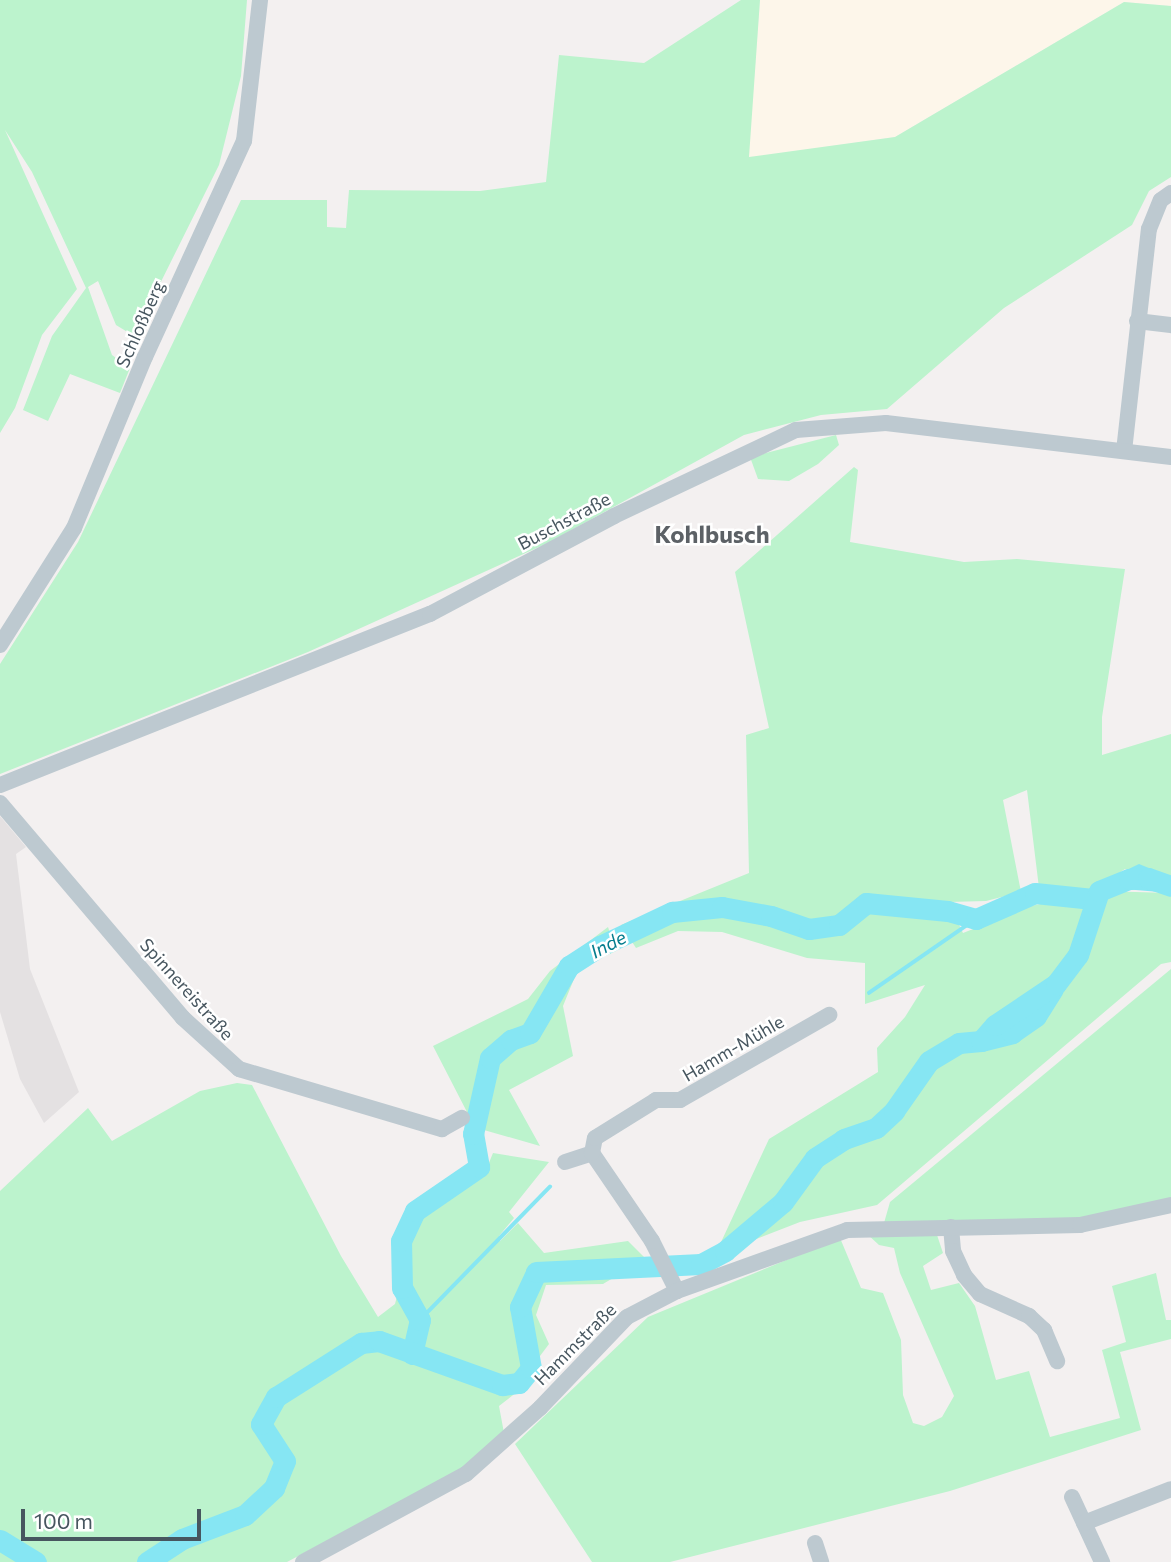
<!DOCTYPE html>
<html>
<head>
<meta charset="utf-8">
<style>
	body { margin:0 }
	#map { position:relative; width:1171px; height:1562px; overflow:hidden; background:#f3f0f0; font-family:Commissioner,sans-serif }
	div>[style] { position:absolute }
	.commercial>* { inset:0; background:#fdf6ea }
	.education>* { inset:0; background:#e4e1e2 }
	.green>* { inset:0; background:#bcf3cd }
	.water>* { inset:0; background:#86e6f3 }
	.stream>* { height:3.5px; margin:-1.75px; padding:0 1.75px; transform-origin:1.75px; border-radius:1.75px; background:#86e6f3 }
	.river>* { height:21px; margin:-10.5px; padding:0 10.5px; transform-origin:10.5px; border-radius:10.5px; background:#86e6f3 }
	.minor>* { height:16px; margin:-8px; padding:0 8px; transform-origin:8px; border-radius:8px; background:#bdc9d0 }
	span { translate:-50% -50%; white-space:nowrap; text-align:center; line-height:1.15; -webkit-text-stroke:5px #fff; paint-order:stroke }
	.street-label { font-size:18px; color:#47565f }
	.water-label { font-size:19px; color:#057d8e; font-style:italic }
	.district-label { font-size:24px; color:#5c6166; font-weight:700 }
	.scale { position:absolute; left:21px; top:1509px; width:180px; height:32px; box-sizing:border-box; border:4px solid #47565f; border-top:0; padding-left:9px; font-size:21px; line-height:24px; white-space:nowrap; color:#47565f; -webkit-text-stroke:5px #fff; paint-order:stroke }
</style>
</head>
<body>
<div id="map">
	<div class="commercial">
		<i style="clip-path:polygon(760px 0,1171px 0,1171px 6px,1124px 2px,895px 137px,748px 158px)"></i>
	</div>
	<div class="education">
		<i style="clip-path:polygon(0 816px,26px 847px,16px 854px,30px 969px,79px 1092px,44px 1123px,20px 1079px,0 1012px)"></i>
	</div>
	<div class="green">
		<i style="clip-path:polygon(0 0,247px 0,241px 76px,219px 165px,134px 336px,116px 325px,98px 281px,88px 287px,112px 355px,130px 368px,120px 393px,70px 374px,48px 421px,23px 410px,52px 336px,86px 288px,32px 172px,5px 130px,77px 289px,42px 335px,15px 408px,0 433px)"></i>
		<i style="clip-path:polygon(741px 0,760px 0,749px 157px,895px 137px,1124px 2px,1171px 6px,1171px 177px,1149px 191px,1132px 225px,1004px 308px,887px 409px,821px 415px,744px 435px,550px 542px,308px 652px,0 774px,0 664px,78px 542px,241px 200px,327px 200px,327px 227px,346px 228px,349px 190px,480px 191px,546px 182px,559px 55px,644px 63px)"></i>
		<i style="clip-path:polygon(836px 435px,839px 445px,818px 464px,789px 481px,758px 479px,750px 457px)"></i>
		<i style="clip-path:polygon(854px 467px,858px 470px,850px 542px,964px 562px,1017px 559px,1125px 569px,1102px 717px,1102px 755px,1171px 734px,1171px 877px,1125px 869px,1095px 889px,1082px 892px,1058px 886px,1039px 888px,1027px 790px,1003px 800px,1021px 892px,986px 901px,948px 902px,963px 933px,1031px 906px,1099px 891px,1171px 893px,1171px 962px,1161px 964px,877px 1205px,800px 1222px,715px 1255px,769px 1139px,878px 1072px,877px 1048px,905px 1017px,925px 985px,865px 1004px,865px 963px,807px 958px,722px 932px,678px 931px,636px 948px,621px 925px,749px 873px,746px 735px,769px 728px,735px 572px)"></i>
		<i style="clip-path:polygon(608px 927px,616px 951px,578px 969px,563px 1006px,573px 1056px,509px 1090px,540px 1146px,463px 1124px,467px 1112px,433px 1046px,528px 999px,550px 971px)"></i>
		<i style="clip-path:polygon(1171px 969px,1171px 1200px,1081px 1219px,884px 1223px,890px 1202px)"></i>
		<i style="clip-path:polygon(237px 1083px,252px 1085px,341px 1256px,378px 1317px,395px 1304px,398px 1292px,405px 1291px,405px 1243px,417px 1214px,486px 1170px,493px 1153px,549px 1162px,509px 1212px,514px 1218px,499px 1236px,500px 1241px,518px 1223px,544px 1253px,628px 1241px,658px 1271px,613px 1278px,603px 1284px,546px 1285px,536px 1315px,549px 1344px,537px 1360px,545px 1370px,499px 1406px,504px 1433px,464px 1468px,287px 1562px,0 1562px,0 1191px,88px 1108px,112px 1141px,200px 1091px)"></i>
		<i style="clip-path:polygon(936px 1232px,943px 1253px,923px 1266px,931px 1290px,959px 1283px,975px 1306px,996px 1380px,1029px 1371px,1050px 1437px,1120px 1418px,1102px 1350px,1126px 1342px,1112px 1286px,1156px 1273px,1166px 1320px,1171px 1320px,1171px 1339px,1120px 1352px,1141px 1430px,950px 1491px,670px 1562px,592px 1562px,515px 1444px,648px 1317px,840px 1238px,861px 1288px,883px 1293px,901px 1340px,903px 1395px,913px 1423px,924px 1426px,942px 1417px,954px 1396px,900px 1273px,894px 1248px,879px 1245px,866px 1233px)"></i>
	</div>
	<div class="water">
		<i style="clip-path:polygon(1139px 864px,1171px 877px,1171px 893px,1124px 889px,1114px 876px)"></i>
	</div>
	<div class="stream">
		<i style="left:869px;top:993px;width:130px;rotate:-34.7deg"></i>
		<i style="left:420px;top:1320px;width:186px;rotate:-45.7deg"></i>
	</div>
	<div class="river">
		<i style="left:981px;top:1041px;width:32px;rotate:-14deg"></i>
		<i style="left:1012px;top:1033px;width:29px;rotate:-35deg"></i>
		<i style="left:1036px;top:1016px;width:32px;rotate:-58deg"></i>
		<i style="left:412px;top:1354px;width:35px;rotate:-77deg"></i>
		<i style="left:420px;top:1320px;width:37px;rotate:-119deg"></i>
		<i style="left:402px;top:1288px;width:47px;rotate:-91.2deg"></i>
		<i style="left:401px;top:1241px;width:33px;rotate:-65deg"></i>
		<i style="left:415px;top:1211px;width:78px;rotate:-34.5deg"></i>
		<i style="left:479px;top:1167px;width:34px;rotate:-100deg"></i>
		<i style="left:473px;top:1134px;width:78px;rotate:-77.4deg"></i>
		<i style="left:490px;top:1058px;width:28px;rotate:-41deg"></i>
		<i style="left:511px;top:1040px;width:20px;rotate:-20deg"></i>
		<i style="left:530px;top:1033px;width:78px;rotate:-59.8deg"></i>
		<i style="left:569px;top:966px;width:37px;rotate:-33deg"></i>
		<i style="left:600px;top:946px;width:80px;rotate:-25.3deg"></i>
		<i style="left:672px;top:912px;width:50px;rotate:-5.7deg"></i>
		<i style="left:722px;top:907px;width:50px;rotate:10.4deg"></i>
		<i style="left:771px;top:916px;width:40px;rotate:18.9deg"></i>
		<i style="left:809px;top:929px;width:30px;rotate:-8deg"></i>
		<i style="left:839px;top:925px;width:35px;rotate:-39deg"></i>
		<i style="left:866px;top:903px;width:82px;rotate:5.6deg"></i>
		<i style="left:948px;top:911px;width:29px;rotate:16deg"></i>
		<i style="left:976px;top:919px;width:64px;rotate:-23.8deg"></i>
		<i style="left:1035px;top:893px;width:58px;rotate:5.9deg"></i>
		<i style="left:0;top:1540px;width:42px;rotate:31.4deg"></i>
		<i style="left:147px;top:1562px;width:42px;rotate:-33.3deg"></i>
		<i style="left:182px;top:1539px;width:67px;rotate:-20.9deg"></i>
		<i style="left:245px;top:1515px;width:40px;rotate:-43deg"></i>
		<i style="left:274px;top:1488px;width:29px;rotate:-68deg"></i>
		<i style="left:285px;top:1461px;width:44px;rotate:-123deg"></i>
		<i style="left:261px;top:1424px;width:31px;rotate:-61deg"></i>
		<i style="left:276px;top:1397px;width:101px;rotate:-32.4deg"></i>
		<i style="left:361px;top:1343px;width:18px;rotate:-6deg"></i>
		<i style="left:379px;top:1341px;width:131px;rotate:19.7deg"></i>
		<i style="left:502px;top:1385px;width:17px;rotate:-7deg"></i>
		<i style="left:519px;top:1383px;width:19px;rotate:-51deg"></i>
		<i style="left:531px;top:1368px;width:62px;rotate:-100.2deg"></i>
		<i style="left:520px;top:1307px;width:38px;rotate:-65deg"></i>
		<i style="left:536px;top:1272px;width:165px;rotate:-2.8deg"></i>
		<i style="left:701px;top:1264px;width:27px;rotate:-28deg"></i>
		<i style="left:725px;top:1251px;width:76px;rotate:-40.2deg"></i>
		<i style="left:783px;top:1202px;width:54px;rotate:-54deg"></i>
		<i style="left:815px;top:1158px;width:35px;rotate:-33deg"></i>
		<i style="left:844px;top:1139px;width:34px;rotate:-19deg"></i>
		<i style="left:876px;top:1128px;width:25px;rotate:-43deg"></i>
		<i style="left:894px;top:1111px;width:61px;rotate:-55deg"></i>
		<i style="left:929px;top:1061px;width:35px;rotate:-31deg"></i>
		<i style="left:959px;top:1043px;width:22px;rotate:-5deg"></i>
		<i style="left:981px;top:1041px;width:21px;rotate:-49deg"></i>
		<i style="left:995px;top:1025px;width:73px;rotate:-33.9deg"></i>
		<i style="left:1056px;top:984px;width:36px;rotate:-53deg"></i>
		<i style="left:1078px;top:955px;width:67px;rotate:-71.8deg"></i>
		<i style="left:1099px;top:891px;width:32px;rotate:-22deg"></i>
		<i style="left:1129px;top:879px;width:19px;rotate:-3deg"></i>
		<i style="left:1148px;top:878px;width:24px;rotate:19deg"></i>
	</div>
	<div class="minor">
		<i style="left:1137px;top:321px;width:34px;rotate:7deg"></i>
		<i style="left:1124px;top:451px;width:223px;rotate:-83.6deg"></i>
		<i style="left:1149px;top:229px;width:31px;rotate:-68deg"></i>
		<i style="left:1161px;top:200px;width:12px;rotate:-35deg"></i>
		<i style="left:0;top:645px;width:138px;rotate:-57.7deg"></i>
		<i style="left:74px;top:528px;width:185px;rotate:-67.5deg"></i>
		<i style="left:145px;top:357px;width:238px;rotate:-65.4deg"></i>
		<i style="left:244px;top:141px;width:142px;rotate:-83.5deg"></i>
		<i style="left:0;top:785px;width:463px;rotate:-21.7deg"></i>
		<i style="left:430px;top:614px;width:208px;rotate:-28deg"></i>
		<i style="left:614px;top:516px;width:201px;rotate:-25.3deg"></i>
		<i style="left:796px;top:430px;width:90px;rotate:-4.4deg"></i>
		<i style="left:886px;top:423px;width:287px;rotate:6.8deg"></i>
		<i style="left:0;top:803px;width:282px;rotate:49.6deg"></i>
		<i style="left:183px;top:1018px;width:76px;rotate:42.3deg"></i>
		<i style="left:239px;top:1069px;width:212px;rotate:16.5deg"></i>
		<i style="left:442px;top:1129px;width:23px;rotate:-29deg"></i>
		<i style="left:565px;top:1162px;width:28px;rotate:-18deg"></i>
		<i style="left:951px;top:1227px;width:24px;rotate:85deg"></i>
		<i style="left:953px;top:1251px;width:26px;rotate:65deg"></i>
		<i style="left:964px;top:1275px;width:25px;rotate:50deg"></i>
		<i style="left:980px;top:1294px;width:54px;rotate:24.2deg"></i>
		<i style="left:1029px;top:1316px;width:21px;rotate:43deg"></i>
		<i style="left:1044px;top:1330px;width:34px;rotate:67deg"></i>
		<i style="left:677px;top:1291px;width:56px;rotate:-116.6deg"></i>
		<i style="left:652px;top:1241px;width:107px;rotate:-124.3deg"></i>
		<i style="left:592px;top:1153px;width:15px;rotate:-79deg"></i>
		<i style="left:595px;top:1138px;width:72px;rotate:-31.9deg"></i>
		<i style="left:656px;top:1100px;width:24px"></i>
		<i style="left:680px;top:1100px;width:172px;rotate:-29.7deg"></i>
		<i style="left:1072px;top:1497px;width:72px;rotate:65.2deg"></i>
		<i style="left:1084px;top:1523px;width:93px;rotate:-21.3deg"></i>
		<i style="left:815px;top:1543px;width:20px;rotate:72deg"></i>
		<i style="left:303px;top:1562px;width:185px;rotate:-28.4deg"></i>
		<i style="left:466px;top:1474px;width:99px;rotate:-41.7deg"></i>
		<i style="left:540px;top:1408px;width:126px;rotate:-46.3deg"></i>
		<i style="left:627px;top:1317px;width:56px;rotate:-27.5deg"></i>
		<i style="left:677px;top:1291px;width:181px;rotate:-19.7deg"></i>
		<i style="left:847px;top:1230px;width:233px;rotate:-1.2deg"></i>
		<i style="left:1080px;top:1225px;width:93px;rotate:-12.4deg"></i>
	</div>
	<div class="street-label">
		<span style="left:140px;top:324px;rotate:-66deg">Schloßberg</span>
		<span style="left:564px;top:521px;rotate:-28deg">Buschstraße</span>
		<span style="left:187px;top:989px;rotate:48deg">Spinnereistraße</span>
		<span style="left:733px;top:1048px;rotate:-30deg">Hamm-Mühle</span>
		<span style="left:575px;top:1344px;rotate:-45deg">Hammstraße</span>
	</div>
	<div class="water-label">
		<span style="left:608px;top:944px;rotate:-28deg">Inde</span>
	</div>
	<div class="district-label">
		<span style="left:712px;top:534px">Kohlbusch</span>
	</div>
	<div class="scale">100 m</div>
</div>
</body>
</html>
